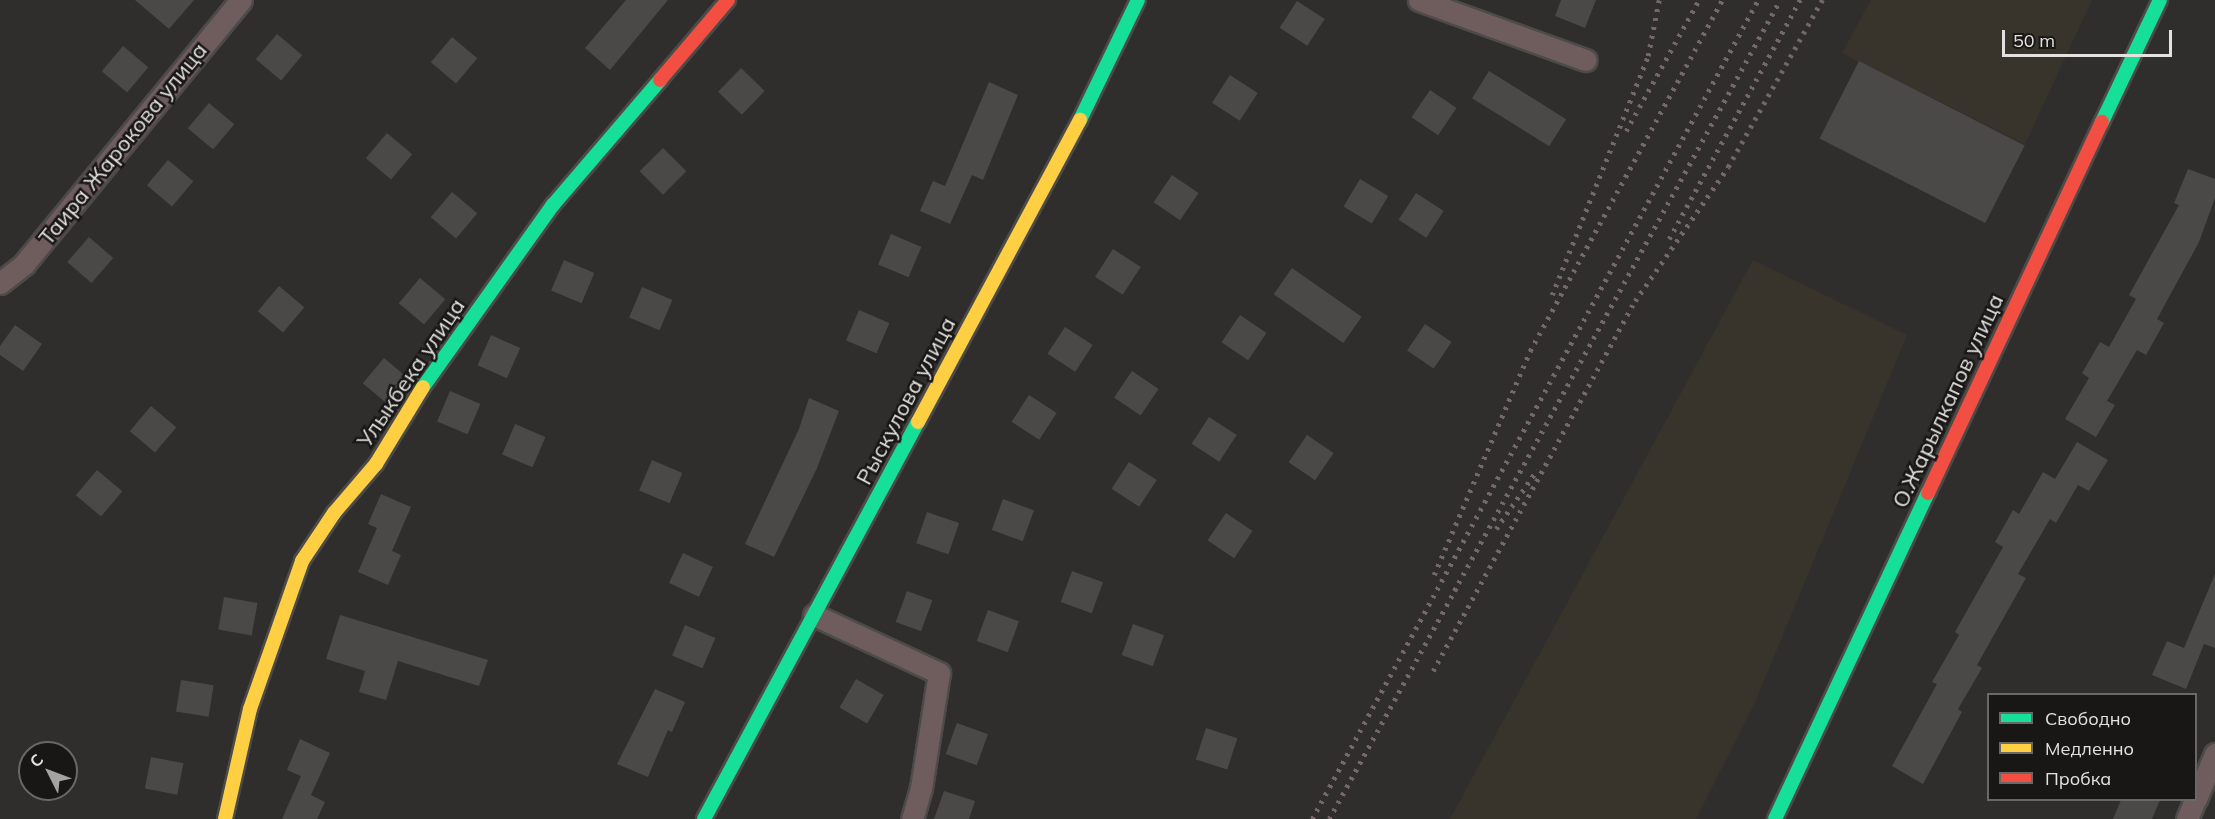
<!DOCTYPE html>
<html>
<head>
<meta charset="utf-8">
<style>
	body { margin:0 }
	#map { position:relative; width:2215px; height:819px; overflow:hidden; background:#302e2c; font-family:Mulish,sans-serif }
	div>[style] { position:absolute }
	.built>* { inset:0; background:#38342b }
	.building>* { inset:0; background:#4a4947; transform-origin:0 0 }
	.roads { filter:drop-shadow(2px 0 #4c4b49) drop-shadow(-2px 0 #4c4b49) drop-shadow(0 2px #4c4b49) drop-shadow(0 -2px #4c4b49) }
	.street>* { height:21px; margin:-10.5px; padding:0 10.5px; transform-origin:10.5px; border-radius:10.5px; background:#6f5c5d }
	.fast>* { height:14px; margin:-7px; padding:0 7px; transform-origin:7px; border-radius:7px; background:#16e098 }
	.slow>* { height:14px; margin:-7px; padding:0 7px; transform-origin:7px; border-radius:7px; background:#ffcf43 }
	.jam>* { height:14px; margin:-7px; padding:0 7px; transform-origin:7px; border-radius:7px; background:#f24e42 }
	.rail>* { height:4.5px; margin-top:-2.25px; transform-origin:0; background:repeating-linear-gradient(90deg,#746868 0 3px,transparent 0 9px) }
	span { translate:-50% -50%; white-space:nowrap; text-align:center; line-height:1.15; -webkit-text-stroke:5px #181715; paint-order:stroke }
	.street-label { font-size:22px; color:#e3e2df }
	.legend { position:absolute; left:1987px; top:693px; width:210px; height:108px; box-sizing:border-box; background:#181715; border:2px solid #696866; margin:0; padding:8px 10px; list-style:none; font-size:18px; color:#e3e2df }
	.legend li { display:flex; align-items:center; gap:12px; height:30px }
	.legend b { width:30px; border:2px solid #696866 }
	.north { position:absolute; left:18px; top:741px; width:60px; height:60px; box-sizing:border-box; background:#181715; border:2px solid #696866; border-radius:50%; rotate:312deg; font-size:16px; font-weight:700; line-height:24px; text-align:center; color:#e3e2df }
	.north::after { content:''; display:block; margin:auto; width:21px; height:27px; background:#a4a3a0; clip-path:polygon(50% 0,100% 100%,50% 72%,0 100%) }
	.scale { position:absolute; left:2002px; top:30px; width:170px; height:27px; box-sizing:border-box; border:3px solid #e3e2df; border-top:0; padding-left:8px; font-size:18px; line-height:21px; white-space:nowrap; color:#e3e2df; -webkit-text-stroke:4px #181715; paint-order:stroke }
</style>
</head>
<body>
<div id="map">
	<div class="built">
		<i style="clip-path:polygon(1871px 0,2092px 0,2025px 144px,1842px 53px)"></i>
		<i style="clip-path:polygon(1753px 260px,1907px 335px,1756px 700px,1696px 819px,1450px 819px)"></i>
	</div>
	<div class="building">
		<i style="clip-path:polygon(135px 0,194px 0,169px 29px)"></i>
		<i style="clip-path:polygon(626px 0,668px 0,610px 70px,585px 48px)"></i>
		<i style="clip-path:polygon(1561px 0,1596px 0,1585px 28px,1555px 16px)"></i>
		<i style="left:1297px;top:1px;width:33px;height:32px;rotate:33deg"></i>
		<i style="left:277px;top:34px;width:33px;height:33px;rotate:40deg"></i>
		<i style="left:452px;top:37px;width:33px;height:33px;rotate:40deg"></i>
		<i style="left:123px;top:46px;width:33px;height:33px;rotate:40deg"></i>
		<i style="left:1859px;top:61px;width:186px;height:87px;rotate:27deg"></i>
		<i style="left:741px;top:68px;width:33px;height:33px;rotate:44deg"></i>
		<i style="left:1489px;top:71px;width:91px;height:32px;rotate:32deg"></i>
		<i style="left:1230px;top:75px;width:33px;height:33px;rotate:33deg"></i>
		<i style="clip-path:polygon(989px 82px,1018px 95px,983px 180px,972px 175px,950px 224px,920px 211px,933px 181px,945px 186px)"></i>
		<i style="left:1430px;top:90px;width:32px;height:33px;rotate:34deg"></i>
		<i style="left:209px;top:103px;width:33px;height:33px;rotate:40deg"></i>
		<i style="left:387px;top:133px;width:33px;height:33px;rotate:40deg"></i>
		<i style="left:663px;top:148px;width:33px;height:33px;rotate:45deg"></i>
		<i style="left:168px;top:160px;width:33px;height:33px;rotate:40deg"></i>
		<i style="clip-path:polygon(2188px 169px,2215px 179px,2215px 198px,2199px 242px,2157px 319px,2164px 323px,2146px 355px,2137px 350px,2107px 401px,2115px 405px,2096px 437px,2065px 419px,2089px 378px,2082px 373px,2100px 342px,2109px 347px,2136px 299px,2129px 295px,2179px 205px,2174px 203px)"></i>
		<i style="left:1172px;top:175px;width:32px;height:33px;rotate:34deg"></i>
		<i style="left:1360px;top:179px;width:33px;height:32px;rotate:31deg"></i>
		<i style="left:452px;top:192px;width:33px;height:33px;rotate:40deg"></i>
		<i style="left:1416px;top:193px;width:33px;height:32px;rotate:33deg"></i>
		<i style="left:891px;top:234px;width:33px;height:33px;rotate:23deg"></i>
		<i style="left:89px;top:237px;width:32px;height:33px;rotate:41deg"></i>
		<i style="left:1113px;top:249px;width:33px;height:33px;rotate:33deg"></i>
		<i style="left:564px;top:260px;width:33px;height:33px;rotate:23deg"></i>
		<i style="left:1292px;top:268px;width:85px;height:32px;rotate:35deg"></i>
		<i style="left:420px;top:278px;width:33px;height:33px;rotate:40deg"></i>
		<i style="left:279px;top:286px;width:33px;height:33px;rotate:40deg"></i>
		<i style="left:642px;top:287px;width:33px;height:33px;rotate:23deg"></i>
		<i style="left:859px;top:310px;width:33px;height:33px;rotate:23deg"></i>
		<i style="left:1240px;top:315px;width:32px;height:33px;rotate:34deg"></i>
		<i style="left:1425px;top:324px;width:32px;height:32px;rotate:34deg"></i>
		<i style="clip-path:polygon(15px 325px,42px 344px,23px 371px,0 355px,0 346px)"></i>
		<i style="left:1065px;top:327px;width:33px;height:32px;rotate:33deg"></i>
		<i style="left:491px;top:335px;width:32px;height:33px;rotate:24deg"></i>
		<i style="left:384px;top:358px;width:33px;height:33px;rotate:40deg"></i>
		<i style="left:1132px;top:371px;width:32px;height:32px;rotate:34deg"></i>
		<i style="left:450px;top:391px;width:33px;height:33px;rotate:23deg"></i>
		<i style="left:1029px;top:395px;width:33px;height:32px;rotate:33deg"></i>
		<i style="clip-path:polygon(809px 398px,839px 411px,817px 468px,774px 557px,745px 544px,799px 429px)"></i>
		<i style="left:151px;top:406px;width:33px;height:33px;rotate:40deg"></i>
		<i style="left:1209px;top:417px;width:33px;height:32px;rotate:33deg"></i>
		<i style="left:515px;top:424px;width:33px;height:33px;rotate:23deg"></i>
		<i style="left:1307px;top:435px;width:32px;height:33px;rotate:34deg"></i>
		<i style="clip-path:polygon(2077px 442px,2108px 460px,2089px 491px,2078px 485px,2056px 523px,2050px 519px,2018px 574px,2026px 578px,1977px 665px,1982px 668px,1958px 709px,1962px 712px,1923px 784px,1892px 766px,1937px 684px,1932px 682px,1959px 635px,1955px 632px,2003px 547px,1995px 542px,2013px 510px,2019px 514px,2043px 472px,2055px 479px)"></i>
		<i style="left:652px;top:460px;width:33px;height:33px;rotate:23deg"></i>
		<i style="left:1129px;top:462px;width:33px;height:32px;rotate:33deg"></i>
		<i style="left:97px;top:470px;width:33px;height:33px;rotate:40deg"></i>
		<i style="clip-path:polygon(381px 494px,411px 507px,392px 551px,401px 555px,388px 585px,358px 572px,377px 528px,368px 524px)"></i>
		<i style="left:1003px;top:499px;width:33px;height:33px;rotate:20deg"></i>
		<i style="left:927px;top:512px;width:34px;height:33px;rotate:19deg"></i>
		<i style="left:1226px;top:513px;width:32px;height:33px;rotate:34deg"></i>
		<i style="left:683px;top:553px;width:33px;height:33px;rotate:25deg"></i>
		<i style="left:1072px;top:571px;width:33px;height:33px;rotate:20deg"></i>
		<i style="clip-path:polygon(2215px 574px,2215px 648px,2204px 644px,2186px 689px,2152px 675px,2167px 641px,2184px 648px)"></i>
		<i style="left:907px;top:591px;width:27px;height:33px;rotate:20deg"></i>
		<i style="left:224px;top:597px;width:34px;height:33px;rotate:10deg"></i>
		<i style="left:988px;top:610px;width:33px;height:33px;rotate:20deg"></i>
		<i style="clip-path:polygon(340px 615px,488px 660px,479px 686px,398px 661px,386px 700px,359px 692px,365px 671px,326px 659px)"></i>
		<i style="left:1133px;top:624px;width:33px;height:33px;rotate:20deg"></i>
		<i style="left:685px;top:625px;width:33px;height:33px;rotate:23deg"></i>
		<i style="left:856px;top:679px;width:32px;height:33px;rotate:30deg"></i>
		<i style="left:181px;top:680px;width:33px;height:32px;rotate:9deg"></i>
		<i style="clip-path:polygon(655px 689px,685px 702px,672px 732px,668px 730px,648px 777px,617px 764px)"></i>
		<i style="left:957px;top:723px;width:33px;height:33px;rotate:20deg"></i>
		<i style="left:1206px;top:728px;width:33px;height:33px;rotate:18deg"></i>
		<i style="clip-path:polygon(300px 739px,330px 753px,311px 795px,325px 802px,317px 819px,282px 819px,301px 776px,287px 770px)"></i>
		<i style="left:151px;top:757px;width:33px;height:32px;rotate:11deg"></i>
		<i style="clip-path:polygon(944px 791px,975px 801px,969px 819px,934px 819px)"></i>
		<i style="clip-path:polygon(2121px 800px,2160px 800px,2152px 819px,2113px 819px)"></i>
	</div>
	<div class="roads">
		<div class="street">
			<i style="left:1419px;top:0;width:177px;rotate:19.8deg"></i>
			<i style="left:0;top:283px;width:31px;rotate:-38deg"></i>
			<i style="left:24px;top:264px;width:342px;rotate:-50.6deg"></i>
			<i style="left:814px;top:615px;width:138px;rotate:24.9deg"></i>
			<i style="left:939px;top:673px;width:116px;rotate:98.9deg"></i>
			<i style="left:921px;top:788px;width:32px;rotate:106deg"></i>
			<i style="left:2196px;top:799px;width:49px;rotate:-67.1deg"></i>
			<i style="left:2187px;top:819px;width:21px;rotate:-67deg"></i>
		</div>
		<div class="fast">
			<i style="left:1080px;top:120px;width:133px;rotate:-64.2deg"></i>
			<i style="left:2102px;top:122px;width:135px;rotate:-64.6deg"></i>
			<i style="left:423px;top:387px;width:224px;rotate:-54.5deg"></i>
			<i style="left:553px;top:205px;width:165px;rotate:-49.4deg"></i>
			<i style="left:704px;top:819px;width:451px;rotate:-61.7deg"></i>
			<i style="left:1775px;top:819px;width:360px;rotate:-64.9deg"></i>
		</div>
		<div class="slow">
			<i style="left:918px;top:422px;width:343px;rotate:-61.8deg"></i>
			<i style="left:225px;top:819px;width:113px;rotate:-77.2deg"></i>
			<i style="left:250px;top:709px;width:157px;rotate:-70.6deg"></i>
			<i style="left:302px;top:561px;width:58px;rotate:-56.3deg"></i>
			<i style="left:334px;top:513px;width:65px;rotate:-49.4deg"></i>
			<i style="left:376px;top:464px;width:90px;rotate:-58.6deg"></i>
		</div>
		<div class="jam">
			<i style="left:660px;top:80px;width:105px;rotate:-49.6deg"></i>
			<i style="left:1928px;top:493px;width:410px;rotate:-64.9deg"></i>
		</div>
	</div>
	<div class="rail">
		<i style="left:1626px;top:131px;width:150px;rotate:-60.9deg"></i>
		<i style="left:1669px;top:239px;width:273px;rotate:-61.3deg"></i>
		<i style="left:1552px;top:295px;width:258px;rotate:-68.1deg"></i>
		<i style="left:1648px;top:56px;width:57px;rotate:-78.9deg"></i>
		<i style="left:1496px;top:529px;width:72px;rotate:-55.2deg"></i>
		<i style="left:1434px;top:575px;width:244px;rotate:-66.8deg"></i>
		<i style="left:1530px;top:351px;width:400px;rotate:-61.3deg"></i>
		<i style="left:1454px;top:591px;width:675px;rotate:-61.12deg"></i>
		<i style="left:1433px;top:671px;width:422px;rotate:-61.4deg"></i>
		<i style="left:1635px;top:301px;width:163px;rotate:-55.2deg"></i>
		<i style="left:1728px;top:167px;width:192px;rotate:-60.6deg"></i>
		<i style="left:1312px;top:819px;width:933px;rotate:-61.43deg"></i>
		<i style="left:1329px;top:819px;width:269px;rotate:-61.2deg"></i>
	</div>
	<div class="street-label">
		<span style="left:123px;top:144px;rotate:-51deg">Таира Жарокова улица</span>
		<span style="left:411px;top:373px;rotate:-56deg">Улыкбека улица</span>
		<span style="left:906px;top:401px;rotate:-62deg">Рыскулова улица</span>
		<span style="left:1948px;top:401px;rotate:-65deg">О.Жарылкапов улица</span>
	</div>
	<ul class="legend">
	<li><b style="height:8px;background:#16e098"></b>Свободно</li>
	<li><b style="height:8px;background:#ffcf43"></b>Медленно</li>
	<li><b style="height:8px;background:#f24e42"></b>Пробка</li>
	</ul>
	<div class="north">С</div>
	<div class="scale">50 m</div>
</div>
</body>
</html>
